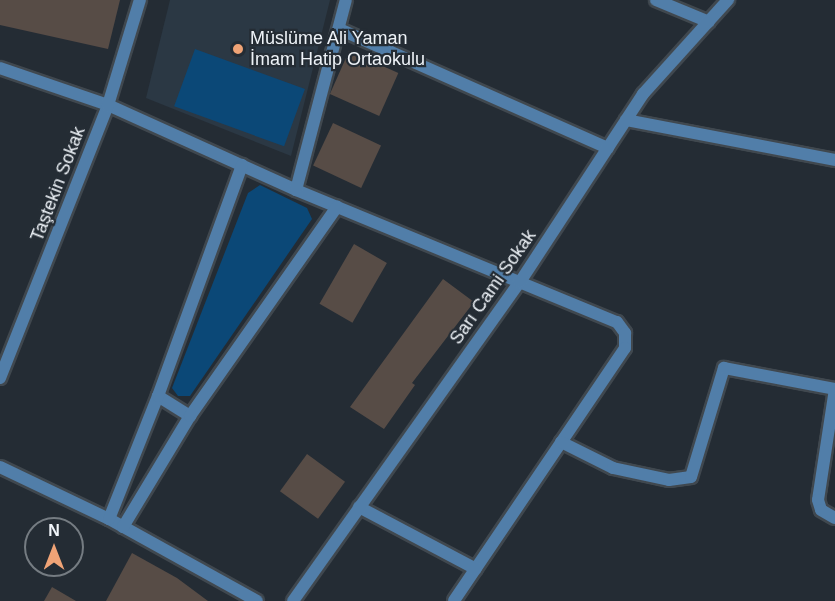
<!DOCTYPE html>
<html>
<head>
<meta charset="utf-8">
<style>
	body { margin:0 }
	#map { position:relative; width:835px; height:601px; overflow:hidden; background:#242c34; font-family:Arial,sans-serif }
	div>[style] { position:absolute }
	.built>* { inset:0; background:#2b3844 }
	.green>* { inset:0; background:#0b4877; transform-origin:0 0 }
	.building>* { inset:0; background:#574c46; transform-origin:0 0 }
	.roads { filter:drop-shadow(2px 0 #40484f) drop-shadow(-2px 0 #40484f) drop-shadow(0 2px #40484f) drop-shadow(0 -2px #40484f) }
	.street>* { height:12px; margin:-6px; padding:0 6px; transform-origin:6px; border-radius:6px; background:#517ea9 }
	.dots>* { width:16px; height:16px; translate:-50% -50%; box-sizing:border-box; border:3px solid #242c34; border-radius:50% }
	span { translate:-50% -50%; white-space:nowrap; text-align:center; line-height:1.15; -webkit-text-stroke:4.5px #242c34; paint-order:stroke }
	.poi-label { font-size:18px; color:#eef3f8 }
	.left { translate:0 -50%; text-align:left }
	.street-label { font-size:18px; color:#eef3f8 }
	.north { position:absolute; left:24px; top:517px; width:60px; height:60px; box-sizing:border-box; background:#242c34; border:2px solid #757c82; border-radius:50%; rotate:0deg; font-size:16px; font-weight:700; line-height:24px; text-align:center; color:#eef3f8 }
	.north::after { content:''; display:block; margin:auto; width:21px; height:27px; background:#efa376; clip-path:polygon(50% 0,100% 100%,50% 72%,0 100%) }
</style>
</head>
<body>
<div id="map">
	<div class="built">
		<i style="clip-path:polygon(170px 0,330px 0,291px 156px,146px 98px)"></i>
	</div>
	<div class="green">
		<i style="left:195px;top:49px;width:117px;height:61px;rotate:20deg"></i>
		<i style="clip-path:polygon(260px 185px,307px 208px,312px 219px,190px 396px,178px 396px,172px 388px,248px 193px)"></i>
	</div>
	<div class="building">
		<i style="clip-path:polygon(0 0,120px 0,108px 49px,0 25px)"></i>
		<i style="left:349px;top:51px;width:54px;height:47px;rotate:24deg"></i>
		<i style="left:333px;top:123px;width:53px;height:47px;rotate:25deg"></i>
		<i style="left:354px;top:244px;width:38px;height:69px;rotate:30deg"></i>
		<i style="clip-path:polygon(443px 279px,474px 302px,412px 383px,415px 385px,384px 429px,350px 407px)"></i>
		<i style="left:307px;top:454px;width:47px;height:46px;rotate:36deg"></i>
		<i style="clip-path:polygon(132px 553px,177px 578px,208px 601px,106px 601px)"></i>
		<i style="clip-path:polygon(52px 587px,76px 601px,44px 601px)"></i>
	</div>
	<div class="roads">
		<div class="street">
			<i style="left:656px;top:0;width:57px;rotate:22.5deg"></i>
			<i style="left:339px;top:29px;width:294px;rotate:23.9deg"></i>
			<i style="left:0;top:68px;width:114px;rotate:18.9deg"></i>
			<i style="left:108px;top:105px;width:206px;rotate:24.3deg"></i>
			<i style="left:296px;top:190px;width:347px;rotate:22.4deg"></i>
			<i style="left:617px;top:322px;width:14px;rotate:54deg"></i>
			<i style="left:625px;top:333px;width:15px;rotate:90deg"></i>
			<i style="left:625px;top:348px;width:305px;rotate:124.1deg"></i>
			<i style="left:626px;top:120px;width:213px;rotate:10.8deg"></i>
			<i style="left:296px;top:190px;width:196px;rotate:-75.3deg"></i>
			<i style="left:0;top:378px;width:294px;rotate:-68.4deg"></i>
			<i style="left:108px;top:105px;width:110px;rotate:-73.1deg"></i>
			<i style="left:835px;top:389px;width:112px;rotate:98.7deg"></i>
			<i style="left:818px;top:500px;width:10px;rotate:73deg"></i>
			<i style="left:821px;top:510px;width:16px;rotate:30deg"></i>
			<i style="left:158px;top:396px;width:38px;rotate:32deg"></i>
			<i style="left:561px;top:442px;width:58px;rotate:26.6deg"></i>
			<i style="left:613px;top:468px;width:57px;rotate:12.1deg"></i>
			<i style="left:669px;top:480px;width:22px;rotate:-8deg"></i>
			<i style="left:691px;top:477px;width:114px;rotate:-73.2deg"></i>
			<i style="left:724px;top:368px;width:113px;rotate:10.7deg"></i>
			<i style="left:0;top:467px;width:121px;rotate:25.5deg"></i>
			<i style="left:109px;top:519px;width:169px;rotate:29deg"></i>
			<i style="left:359px;top:507px;width:132px;rotate:27.9deg"></i>
			<i style="left:109px;top:519px;width:132px;rotate:-68.3deg"></i>
			<i style="left:158px;top:396px;width:246px;rotate:-70deg"></i>
			<i style="left:123px;top:527px;width:130px;rotate:-58.9deg"></i>
			<i style="left:190px;top:416px;width:256px;rotate:-54.9deg"></i>
			<i style="left:293px;top:601px;width:392px;rotate:-54.6deg"></i>
			<i style="left:520px;top:282px;width:225px;rotate:-56.8deg"></i>
			<i style="left:643px;top:94px;width:127px;rotate:-47.9deg"></i>
		</div>
	</div>
	<div class="dots">
		<i style="left:238px;top:49px;background:#efa376"></i>
	</div>
	<div class="poi-label">
		<span class="left" style="left:250px;top:49px">Müslüme Ali Yaman<br>İmam Hatip Ortaokulu</span>
	</div>
	<div class="street-label">
		<span style="left:58px;top:184px;rotate:-69deg">Taştekin Sokak</span>
		<span style="left:493px;top:287px;rotate:-55deg">Sarı Cami Sokak</span>
	</div>
	<div class="north">N</div>
</div>
</body>
</html>
